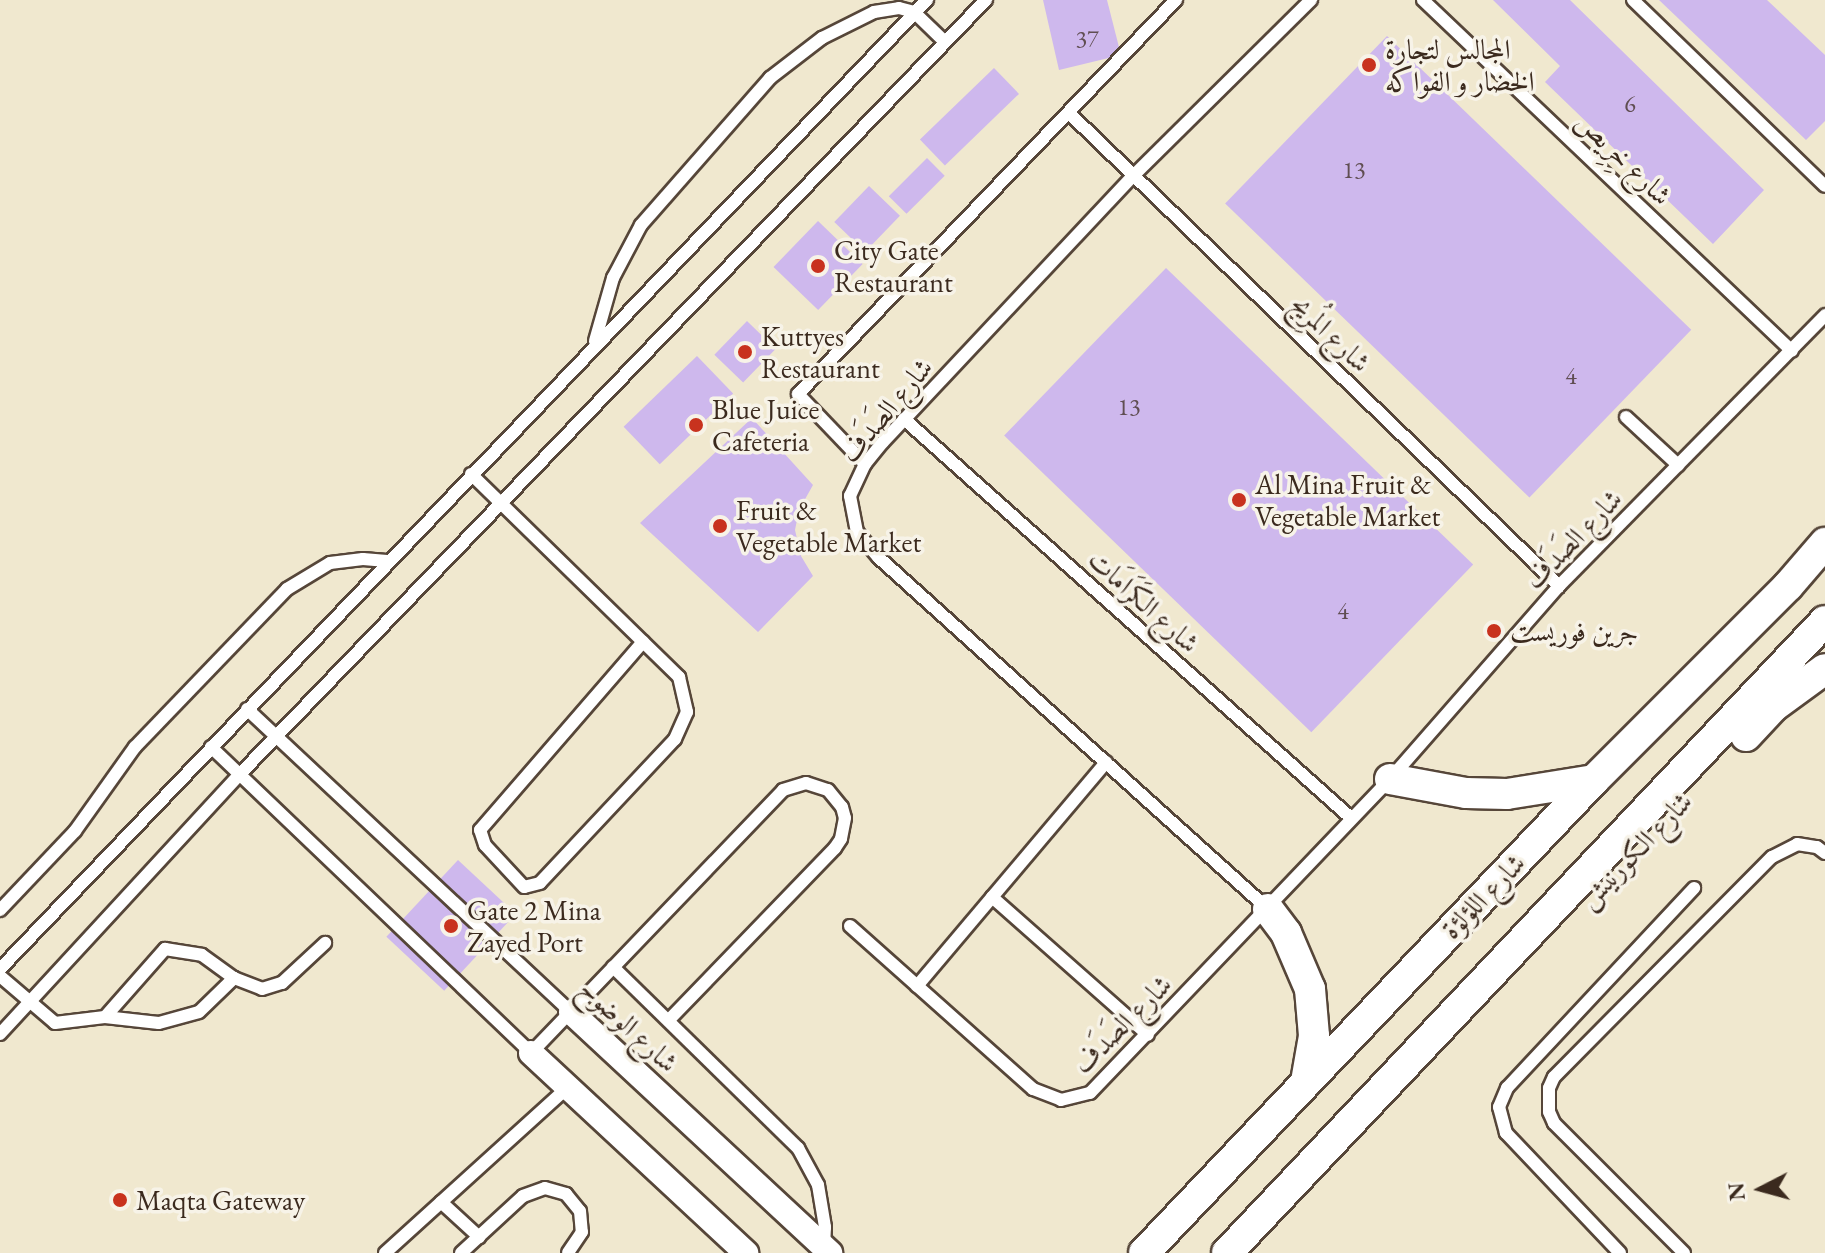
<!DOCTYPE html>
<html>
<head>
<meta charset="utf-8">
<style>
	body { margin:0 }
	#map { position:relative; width:1825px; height:1253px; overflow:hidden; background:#f0e8cf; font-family:"EB Garamond",Amiri,serif }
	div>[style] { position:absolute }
	.building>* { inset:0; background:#ceb8ed; transform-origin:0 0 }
	.roads { filter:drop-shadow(2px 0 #564639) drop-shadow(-2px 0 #564639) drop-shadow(0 2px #564639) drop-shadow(0 -2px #564639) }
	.service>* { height:12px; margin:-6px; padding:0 6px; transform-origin:6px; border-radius:6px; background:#fff }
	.minor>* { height:24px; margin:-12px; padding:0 12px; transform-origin:12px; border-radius:12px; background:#fff }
	.tertiary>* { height:30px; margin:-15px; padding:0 15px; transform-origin:15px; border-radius:15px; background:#fff }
	.dots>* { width:22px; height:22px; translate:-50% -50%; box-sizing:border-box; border:4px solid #f7f3e8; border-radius:50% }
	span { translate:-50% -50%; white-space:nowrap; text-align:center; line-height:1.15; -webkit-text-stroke:7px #f7f3e8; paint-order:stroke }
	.number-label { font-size:24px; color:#604e52 }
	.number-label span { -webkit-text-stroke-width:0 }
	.poi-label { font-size:28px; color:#3b2a1e }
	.left { translate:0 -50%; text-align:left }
	.street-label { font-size:28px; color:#3b2a1e }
	.north { position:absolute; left:1721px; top:1149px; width:80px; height:80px; -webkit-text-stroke:6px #f7f3e8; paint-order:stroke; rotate:264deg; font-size:22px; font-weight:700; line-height:32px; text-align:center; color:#3b2a1e }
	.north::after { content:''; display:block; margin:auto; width:28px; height:36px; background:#3b2a1e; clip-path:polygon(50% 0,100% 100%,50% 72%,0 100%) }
</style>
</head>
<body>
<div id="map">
	<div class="building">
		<i style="clip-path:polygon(1043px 0,1107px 0,1121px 55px,1059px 70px)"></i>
		<i style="clip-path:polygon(1493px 0,1570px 0,1764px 190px,1713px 244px,1545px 82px,1560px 66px)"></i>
		<i style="clip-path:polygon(1659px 0,1767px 0,1825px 55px,1825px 121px,1806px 140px)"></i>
		<i style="left:1387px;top:36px;width:423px;height:233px;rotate:44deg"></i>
		<i style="left:994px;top:68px;width:36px;height:103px;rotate:46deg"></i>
		<i style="left:927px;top:158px;width:25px;height:54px;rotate:45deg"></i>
		<i style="left:869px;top:186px;width:43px;height:50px;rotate:44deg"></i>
		<i style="left:818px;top:221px;width:62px;height:64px;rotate:44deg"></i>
		<i style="left:1166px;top:268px;width:427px;height:233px;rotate:44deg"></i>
		<i style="left:747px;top:321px;width:40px;height:47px;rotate:44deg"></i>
		<i style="left:697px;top:356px;width:52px;height:102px;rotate:46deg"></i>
		<i style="clip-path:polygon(752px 418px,813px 485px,799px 510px,795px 530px,801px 556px,813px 576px,758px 632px,640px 523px)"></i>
		<i style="left:458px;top:860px;width:79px;height:105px;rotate:43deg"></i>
	</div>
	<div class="roads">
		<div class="service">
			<i style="left:1423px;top:0;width:509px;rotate:43.57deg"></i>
			<i style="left:1633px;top:0;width:267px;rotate:44.1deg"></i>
			<i style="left:1070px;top:114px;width:680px;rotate:43.99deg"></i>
			<i style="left:595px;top:341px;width:66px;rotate:-74.1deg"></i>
			<i style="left:613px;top:278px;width:60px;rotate:-62.2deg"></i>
			<i style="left:641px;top:225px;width:196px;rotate:-48.7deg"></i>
			<i style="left:770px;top:78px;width:66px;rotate:-37.6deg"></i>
			<i style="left:822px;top:38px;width:58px;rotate:-26.6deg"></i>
			<i style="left:874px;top:12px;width:25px;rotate:-9deg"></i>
			<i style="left:899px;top:8px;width:16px;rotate:15deg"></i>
			<i style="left:914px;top:12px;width:43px;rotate:44.1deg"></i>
			<i style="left:1626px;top:417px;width:71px;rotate:42.7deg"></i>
			<i style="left:904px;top:419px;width:599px;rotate:41.75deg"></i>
			<i style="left:865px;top:464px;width:97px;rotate:-133.7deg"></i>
			<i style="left:798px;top:394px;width:546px;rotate:-46.19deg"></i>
			<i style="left:471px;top:474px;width:291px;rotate:44.3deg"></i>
			<i style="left:679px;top:677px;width:36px;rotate:77deg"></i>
			<i style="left:687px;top:712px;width:30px;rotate:114deg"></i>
			<i style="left:675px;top:739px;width:197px;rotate:133.2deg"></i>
			<i style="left:540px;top:883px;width:16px;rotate:166deg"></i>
			<i style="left:524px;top:887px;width:57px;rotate:-132.9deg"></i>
			<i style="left:485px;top:845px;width:16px;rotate:-108deg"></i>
			<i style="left:480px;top:830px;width:249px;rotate:-49.1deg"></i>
			<i style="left:247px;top:709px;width:444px;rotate:43.1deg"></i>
			<i style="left:211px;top:747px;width:443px;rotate:43.7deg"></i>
			<i style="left:531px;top:1053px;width:364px;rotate:-46.2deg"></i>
			<i style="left:783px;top:790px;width:24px;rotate:-17deg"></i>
			<i style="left:806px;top:783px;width:23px;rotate:18deg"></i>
			<i style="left:828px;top:790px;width:22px;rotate:51deg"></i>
			<i style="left:842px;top:807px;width:11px;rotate:75deg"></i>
			<i style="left:845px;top:818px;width:21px;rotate:101deg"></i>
			<i style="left:841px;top:839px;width:11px;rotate:124deg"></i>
			<i style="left:835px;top:848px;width:239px;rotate:134deg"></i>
			<i style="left:992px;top:897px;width:208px;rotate:41.5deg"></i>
			<i style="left:1268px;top:909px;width:525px;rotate:-137.93deg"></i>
			<i style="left:878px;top:557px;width:33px;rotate:-130deg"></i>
			<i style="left:857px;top:532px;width:37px;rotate:-101deg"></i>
			<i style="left:850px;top:496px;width:35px;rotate:-65deg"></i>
			<i style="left:865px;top:464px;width:28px;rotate:-51deg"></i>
			<i style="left:883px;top:442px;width:366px;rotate:-46.8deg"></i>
			<i style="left:1134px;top:175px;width:249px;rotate:-44.7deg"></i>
			<i style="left:0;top:910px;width:109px;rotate:-46.5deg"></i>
			<i style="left:75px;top:831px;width:103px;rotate:-54.5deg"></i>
			<i style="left:135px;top:747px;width:219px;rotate:-46.1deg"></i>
			<i style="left:287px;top:589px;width:50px;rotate:-31.2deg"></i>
			<i style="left:330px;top:563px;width:33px;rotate:-7deg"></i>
			<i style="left:363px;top:559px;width:24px;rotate:5deg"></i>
			<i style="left:850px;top:926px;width:245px;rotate:41.7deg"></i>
			<i style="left:1033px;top:1089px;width:30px;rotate:21deg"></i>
			<i style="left:1061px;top:1100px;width:30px;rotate:-14deg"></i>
			<i style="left:1090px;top:1093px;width:434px;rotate:-46.3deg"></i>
			<i style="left:1390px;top:779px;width:257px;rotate:-48.8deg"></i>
			<i style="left:1559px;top:586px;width:380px;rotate:-45.5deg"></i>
			<i style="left:613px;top:967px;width:259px;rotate:44.4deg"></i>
			<i style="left:798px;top:1148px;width:42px;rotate:61.6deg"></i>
			<i style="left:818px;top:1185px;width:43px;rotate:80.5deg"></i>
			<i style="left:825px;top:1227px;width:20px;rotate:93deg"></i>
			<i style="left:0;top:969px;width:1341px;rotate:-46.27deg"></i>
			<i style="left:0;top:976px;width:72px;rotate:40.5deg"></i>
			<i style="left:55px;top:1023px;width:50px;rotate:-6.8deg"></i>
			<i style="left:105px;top:1017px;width:91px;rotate:-48.6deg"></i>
			<i style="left:165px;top:949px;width:37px;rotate:9deg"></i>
			<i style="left:202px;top:955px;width:39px;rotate:36deg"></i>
			<i style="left:234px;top:978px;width:30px;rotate:21deg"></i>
			<i style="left:262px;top:989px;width:21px;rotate:-17deg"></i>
			<i style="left:282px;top:983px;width:59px;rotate:-42.9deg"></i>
			<i style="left:917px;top:986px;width:293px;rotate:-49.8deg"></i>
			<i style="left:105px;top:1017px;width:54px;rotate:6.3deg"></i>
			<i style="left:159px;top:1023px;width:41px;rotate:-15.4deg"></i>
			<i style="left:199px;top:1012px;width:49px;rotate:-44.2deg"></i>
			<i style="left:0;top:1034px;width:354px;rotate:-47.3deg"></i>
			<i style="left:240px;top:774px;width:1075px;rotate:-46.06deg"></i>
			<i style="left:441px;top:1202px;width:52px;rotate:42.6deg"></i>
			<i style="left:385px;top:1253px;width:246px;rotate:-42.2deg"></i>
			<i style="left:461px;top:1253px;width:84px;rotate:-42.6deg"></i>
			<i style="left:523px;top:1196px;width:23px;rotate:-20deg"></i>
			<i style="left:545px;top:1188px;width:22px;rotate:16deg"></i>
			<i style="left:566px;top:1194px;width:22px;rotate:51deg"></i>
			<i style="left:580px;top:1211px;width:21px;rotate:85deg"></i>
			<i style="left:582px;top:1232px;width:25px;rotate:124deg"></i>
			<i style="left:1620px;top:1253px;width:166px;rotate:-133.5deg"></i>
			<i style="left:1506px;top:1133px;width:27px;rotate:-105deg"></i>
			<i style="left:1499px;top:1107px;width:21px;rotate:-67deg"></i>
			<i style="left:1507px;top:1088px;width:274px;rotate:-46.9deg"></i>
			<i style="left:1684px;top:1253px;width:184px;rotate:-135deg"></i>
			<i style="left:1554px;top:1123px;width:12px;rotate:-114deg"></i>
			<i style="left:1549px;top:1112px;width:24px;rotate:-90deg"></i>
			<i style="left:1549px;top:1088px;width:12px;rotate:-66deg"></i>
			<i style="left:1554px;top:1077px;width:310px;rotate:-45.3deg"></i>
			<i style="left:1772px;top:857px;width:28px;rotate:-27deg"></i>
			<i style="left:1797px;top:844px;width:20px;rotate:9deg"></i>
			<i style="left:1817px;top:847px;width:10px;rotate:37deg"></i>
		</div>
		<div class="minor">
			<i style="left:571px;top:1012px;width:354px;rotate:42.9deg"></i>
			<i style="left:531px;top:1053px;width:294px;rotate:42.9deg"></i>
		</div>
		<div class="tertiary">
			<i style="left:1746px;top:736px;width:40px;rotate:-47deg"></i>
			<i style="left:1773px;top:707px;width:64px;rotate:-36.2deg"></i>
			<i style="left:1390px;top:779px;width:77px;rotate:10.4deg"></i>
			<i style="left:1466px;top:793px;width:41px;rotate:1.4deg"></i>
			<i style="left:1507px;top:794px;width:88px;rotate:-9.1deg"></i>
			<i style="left:1268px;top:909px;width:30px;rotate:53deg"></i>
			<i style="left:1286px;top:933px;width:61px;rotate:66.8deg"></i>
			<i style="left:1310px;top:989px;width:47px;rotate:85.1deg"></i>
			<i style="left:1314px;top:1036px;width:47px;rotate:99.9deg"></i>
			<i style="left:1144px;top:1253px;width:653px;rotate:-46.43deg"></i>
			<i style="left:1594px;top:780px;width:274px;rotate:-45deg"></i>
			<i style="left:1788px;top:586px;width:57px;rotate:-49.3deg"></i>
			<i style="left:1227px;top:1253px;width:870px;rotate:-46.58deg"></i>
		</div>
	</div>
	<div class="dots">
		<i style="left:1369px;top:65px;background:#c8321e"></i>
		<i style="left:818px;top:266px;background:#c8321e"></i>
		<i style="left:745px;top:352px;background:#c8321e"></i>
		<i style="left:696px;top:425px;background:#c8321e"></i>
		<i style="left:1239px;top:500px;background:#c8321e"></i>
		<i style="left:720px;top:526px;background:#c8321e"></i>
		<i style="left:1494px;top:631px;background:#c8321e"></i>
		<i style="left:451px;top:926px;background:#c8321e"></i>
		<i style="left:120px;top:1200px;background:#c8321e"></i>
	</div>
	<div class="number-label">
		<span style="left:1087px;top:39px">37</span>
		<span style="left:1630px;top:104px">6</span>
		<span style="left:1354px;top:170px">13</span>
		<span style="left:1571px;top:376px">4</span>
		<span style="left:1129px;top:407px">13</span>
		<span style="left:1343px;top:611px">4</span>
	</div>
	<div class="poi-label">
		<span class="left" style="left:1385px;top:65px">المجالس لتجارة<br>الخضار و الفواكه</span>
		<span class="left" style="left:834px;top:266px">City Gate<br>Restaurant</span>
		<span class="left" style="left:761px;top:352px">Kuttyes<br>Restaurant</span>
		<span class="left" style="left:712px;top:425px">Blue Juice<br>Cafeteria</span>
		<span class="left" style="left:1255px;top:500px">Al Mina Fruit &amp;<br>Vegetable Market</span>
		<span class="left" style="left:736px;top:526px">Fruit &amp;<br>Vegetable Market</span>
		<span class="left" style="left:1510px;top:631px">جرين فوريست</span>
		<span class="left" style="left:467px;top:926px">Gate 2 Mina<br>Zayed Port</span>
		<span class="left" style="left:136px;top:1200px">Maqta Gateway</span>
	</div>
	<div class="street-label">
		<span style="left:1624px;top:158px;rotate:44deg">شارع خِرِيص</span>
		<span style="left:1331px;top:333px;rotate:44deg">شارع المُرِيح</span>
		<span style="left:886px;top:410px;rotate:-50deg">شارع الصَدَف</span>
		<span style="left:1573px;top:539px;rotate:-46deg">شارع الصَدَف</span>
		<span style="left:1144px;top:601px;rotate:42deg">شارع الكَرَامَات</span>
		<span style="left:1635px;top:850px;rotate:-46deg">شارع الكورنيش</span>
		<span style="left:1483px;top:896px;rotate:-46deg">شارع اللؤلؤة</span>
		<span style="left:1122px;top:1024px;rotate:-45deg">شارع الصَدَف</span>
		<span style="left:629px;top:1025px;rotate:43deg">شارع الوضوح</span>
	</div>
	<div class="north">N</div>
</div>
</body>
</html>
